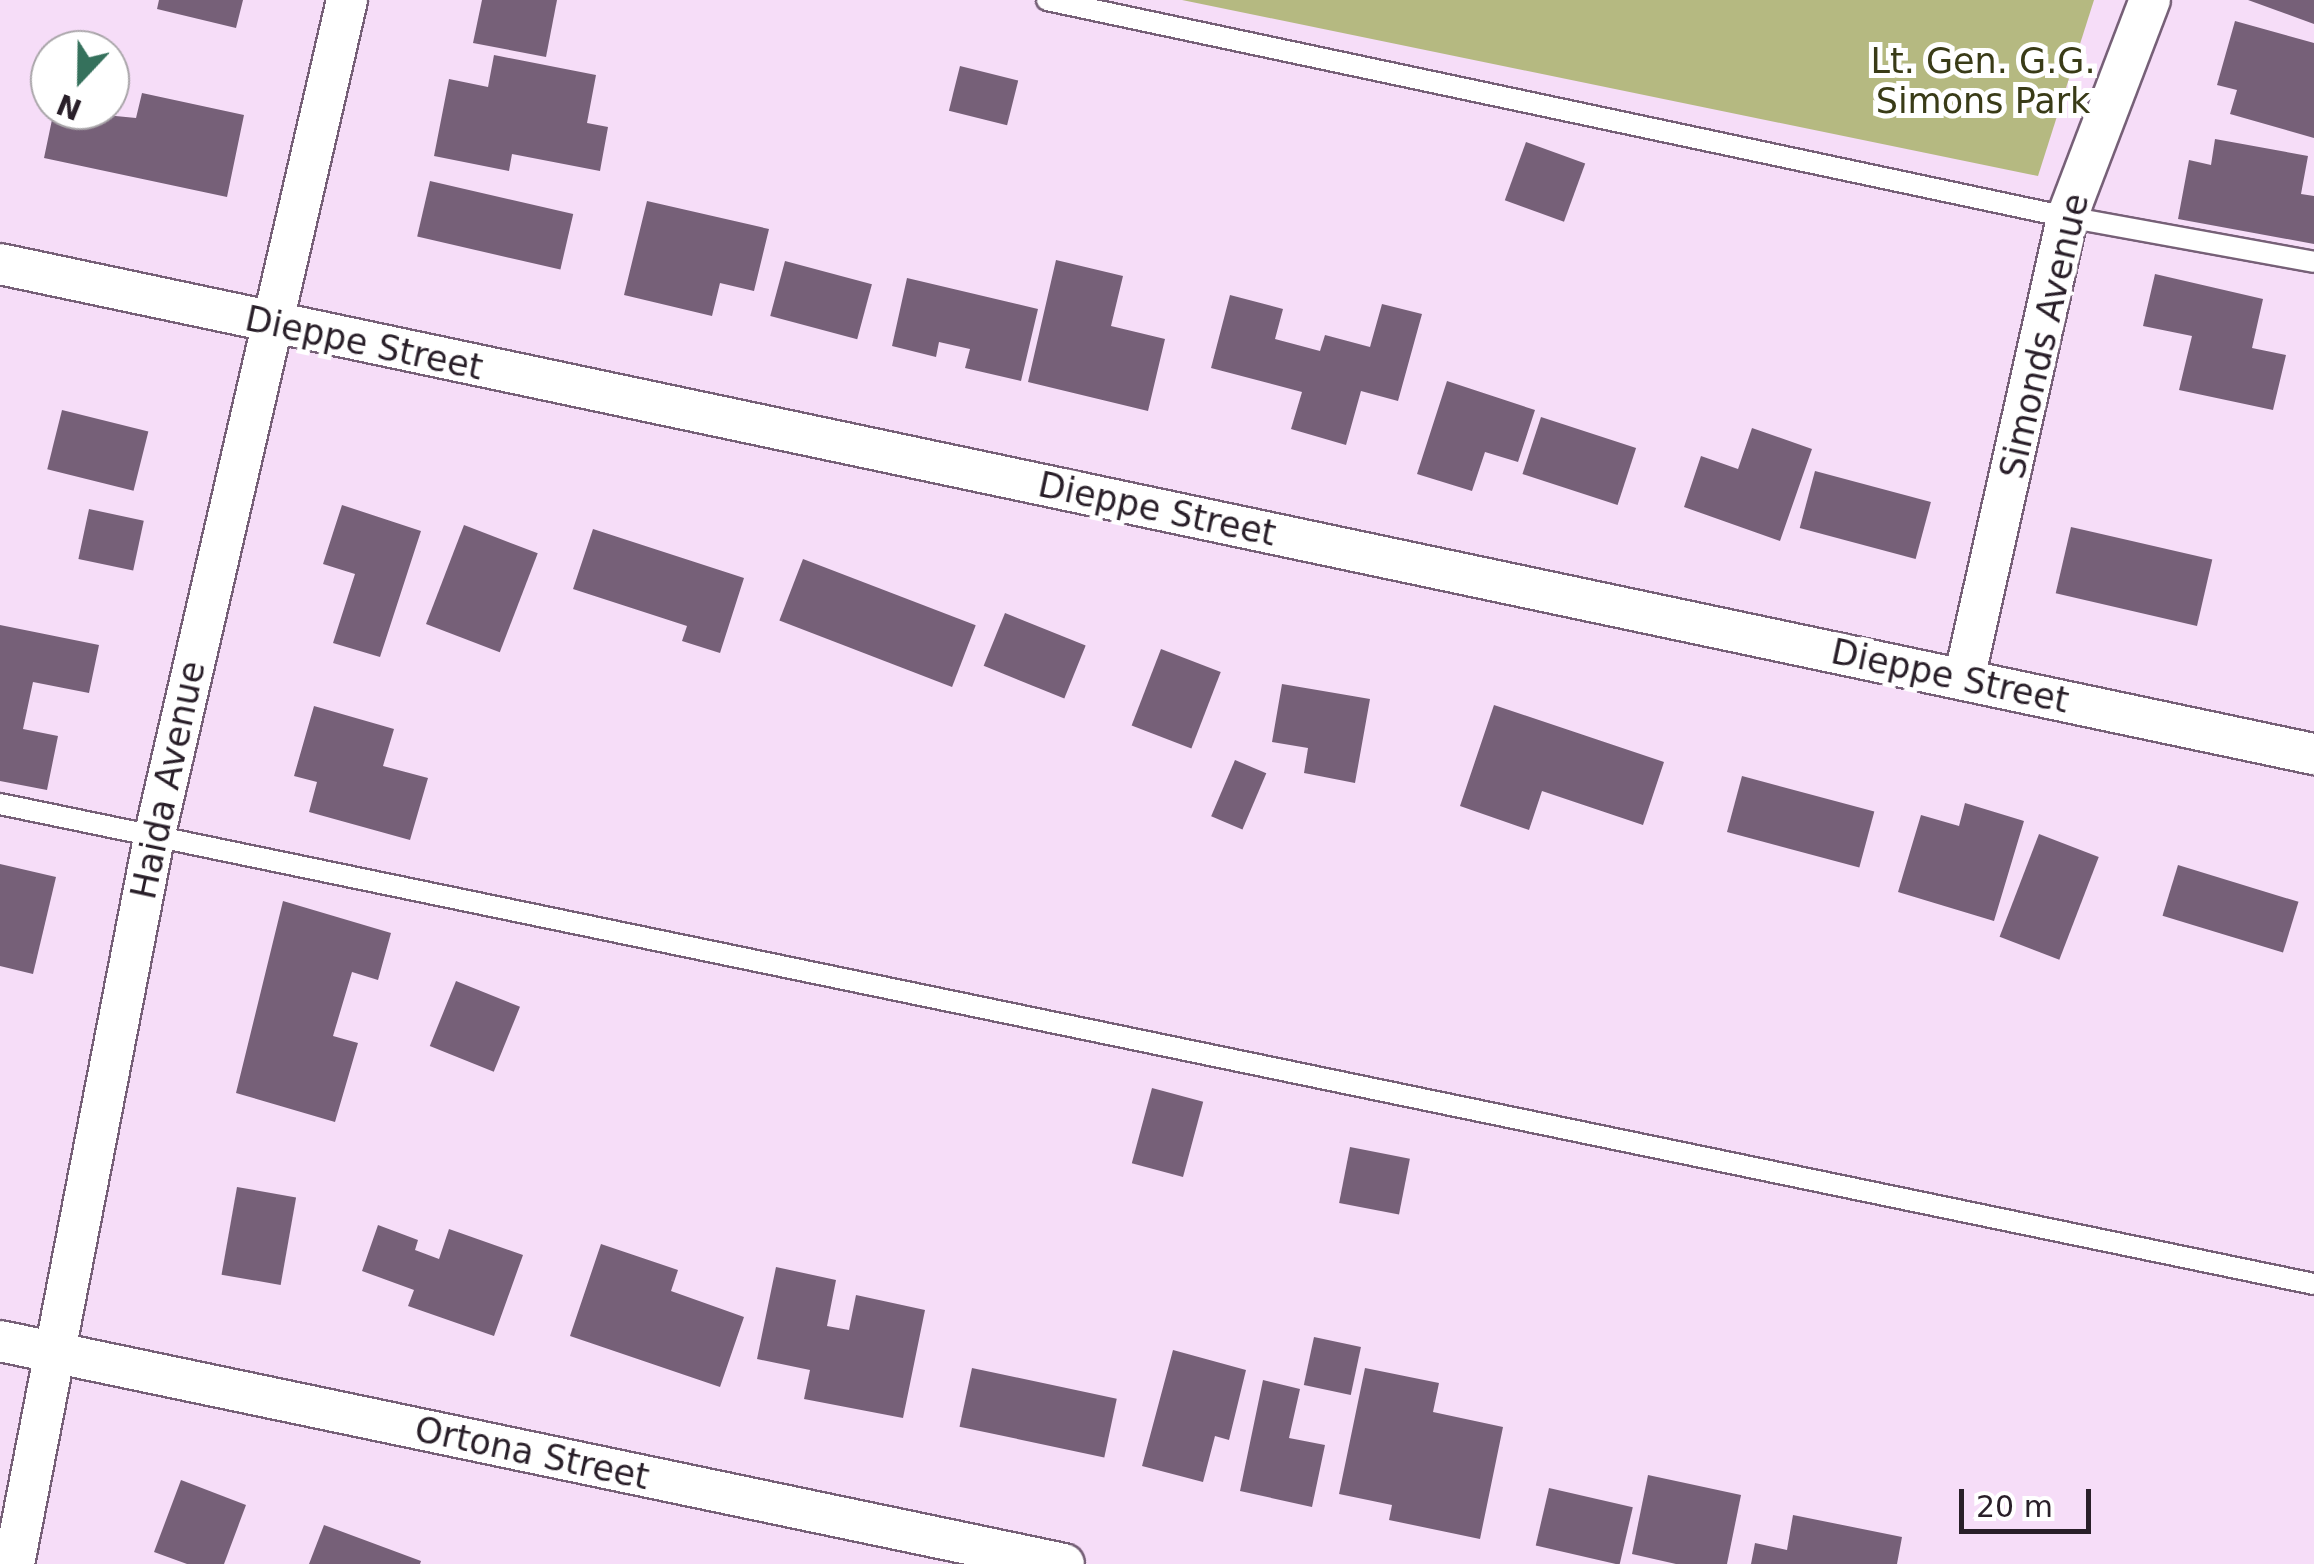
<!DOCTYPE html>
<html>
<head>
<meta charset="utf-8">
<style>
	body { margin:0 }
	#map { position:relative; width:2314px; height:1564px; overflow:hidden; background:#f6ddf8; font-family:"DejaVu Sans",sans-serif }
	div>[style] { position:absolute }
	.green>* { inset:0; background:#b5b981 }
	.building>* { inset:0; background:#766078; transform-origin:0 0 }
	.roads { filter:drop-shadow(2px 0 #766077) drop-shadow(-2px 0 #766077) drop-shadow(0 2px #766077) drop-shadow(0 -2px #766077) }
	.lane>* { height:20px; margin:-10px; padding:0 10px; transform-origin:10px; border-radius:10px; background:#fff }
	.street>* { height:40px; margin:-20px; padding:0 20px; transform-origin:20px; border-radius:20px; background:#fff }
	span { translate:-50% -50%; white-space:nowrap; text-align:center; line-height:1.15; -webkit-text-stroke:10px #fff; paint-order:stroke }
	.park-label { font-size:35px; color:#393b17 }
	.street-label { font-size:35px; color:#291f29 }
	.north { position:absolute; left:30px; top:30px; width:100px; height:100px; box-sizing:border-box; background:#fff; border:2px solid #a9a5a9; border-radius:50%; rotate:202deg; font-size:28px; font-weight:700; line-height:40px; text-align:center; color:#291f29 }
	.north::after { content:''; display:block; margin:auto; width:35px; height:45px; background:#35715c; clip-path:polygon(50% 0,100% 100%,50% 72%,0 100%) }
	.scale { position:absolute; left:1959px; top:1489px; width:132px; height:45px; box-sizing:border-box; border:5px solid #291f29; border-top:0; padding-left:12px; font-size:30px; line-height:35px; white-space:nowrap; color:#291f29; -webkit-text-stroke:8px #fff; paint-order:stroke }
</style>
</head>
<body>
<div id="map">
	<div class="green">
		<i style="clip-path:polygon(1182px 0,2094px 0,2038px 176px)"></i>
	</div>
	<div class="building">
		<i style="clip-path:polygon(159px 0,243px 0,236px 28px,157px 9px)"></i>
		<i style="clip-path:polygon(482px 0,557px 0,546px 57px,473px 43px)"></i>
		<i style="clip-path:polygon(2248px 0,2314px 0,2314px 24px)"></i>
		<i style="clip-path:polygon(2235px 21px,2314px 43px,2314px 138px,2230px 114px,2237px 90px,2217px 85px)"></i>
		<i style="clip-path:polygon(494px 55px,596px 75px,587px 123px,608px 127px,600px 171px,512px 154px,509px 171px,434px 156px,449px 79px,488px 87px)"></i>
		<i style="left:960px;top:66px;width:60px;height:46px;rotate:14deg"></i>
		<i style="clip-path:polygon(142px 93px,244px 115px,227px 197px,44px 158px,54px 110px,136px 118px)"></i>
		<i style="clip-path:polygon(2215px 139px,2308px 156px,2301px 194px,2314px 196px,2314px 244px,2178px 219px,2189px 160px,2211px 165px)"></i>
		<i style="left:1526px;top:142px;width:63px;height:62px;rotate:20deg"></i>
		<i style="left:430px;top:181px;width:147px;height:57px;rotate:13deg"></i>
		<i style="clip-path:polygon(647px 201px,769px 229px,754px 291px,720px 283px,712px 316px,624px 295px)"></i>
		<i style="clip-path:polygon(1056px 260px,1123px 276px,1111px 326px,1165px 339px,1148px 411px,1028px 382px)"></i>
		<i style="left:785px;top:261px;width:90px;height:57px;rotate:15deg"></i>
		<i style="clip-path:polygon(2155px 274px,2263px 299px,2252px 348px,2286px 355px,2273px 410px,2179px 390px,2192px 336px,2143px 326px)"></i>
		<i style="clip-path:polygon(907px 278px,1038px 309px,1021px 381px,965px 368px,970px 349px,939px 342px,936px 357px,892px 346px)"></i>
		<i style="clip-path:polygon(1230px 295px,1283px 309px,1275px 339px,1320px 351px,1325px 335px,1370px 347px,1382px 304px,1422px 314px,1398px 401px,1361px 391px,1346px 445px,1291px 429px,1302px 392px,1211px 368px)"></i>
		<i style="clip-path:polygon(1447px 381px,1535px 410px,1518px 462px,1485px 452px,1472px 491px,1417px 474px)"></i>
		<i style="left:62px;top:410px;width:89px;height:61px;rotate:14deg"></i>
		<i style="left:1541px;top:417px;width:100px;height:60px;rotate:18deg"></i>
		<i style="clip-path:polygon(1752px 428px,1812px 449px,1780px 541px,1684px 507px,1701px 456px,1738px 469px)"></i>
		<i style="left:1815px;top:471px;width:120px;height:59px;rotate:15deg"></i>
		<i style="clip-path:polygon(342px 505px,421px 531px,380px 657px,333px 643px,355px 574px,323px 564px)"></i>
		<i style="left:89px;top:509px;width:56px;height:51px;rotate:12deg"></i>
		<i style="left:464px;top:525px;width:79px;height:106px;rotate:21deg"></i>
		<i style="left:2071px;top:527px;width:145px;height:68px;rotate:13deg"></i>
		<i style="clip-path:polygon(593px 529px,744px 578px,720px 653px,682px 641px,687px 626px,573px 589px)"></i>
		<i style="left:803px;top:559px;width:185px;height:66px;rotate:21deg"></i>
		<i style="left:1005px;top:613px;width:87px;height:57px;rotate:22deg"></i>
		<i style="clip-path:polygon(0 625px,99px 645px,89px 693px,33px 682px,23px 729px,58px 736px,47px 790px,0 781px)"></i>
		<i style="left:1161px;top:649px;width:64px;height:82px;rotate:21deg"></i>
		<i style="clip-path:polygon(1282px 684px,1370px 699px,1355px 783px,1304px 773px,1308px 748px,1272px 742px)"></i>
		<i style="clip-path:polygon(1494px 705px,1664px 762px,1643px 825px,1542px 791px,1529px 830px,1460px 806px)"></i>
		<i style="clip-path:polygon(314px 706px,394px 729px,383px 766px,428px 778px,410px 840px,309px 812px,317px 782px,294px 776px)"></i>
		<i style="left:1235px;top:760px;width:34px;height:61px;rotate:23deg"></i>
		<i style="left:1742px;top:776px;width:137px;height:58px;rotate:15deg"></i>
		<i style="clip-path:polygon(1965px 803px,2024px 821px,1994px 921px,1898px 892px,1921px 815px,1959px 826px)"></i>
		<i style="left:2039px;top:834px;width:64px;height:110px;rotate:21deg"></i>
		<i style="clip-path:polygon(0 864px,56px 877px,33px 974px,0 966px)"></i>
		<i style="left:2178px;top:865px;width:126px;height:53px;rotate:17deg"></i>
		<i style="clip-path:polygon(283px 901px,391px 933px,378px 980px,352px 972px,333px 1036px,358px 1043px,335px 1122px,236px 1093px)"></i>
		<i style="left:456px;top:981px;width:69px;height:70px;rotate:22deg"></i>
		<i style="left:1152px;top:1088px;width:53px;height:78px;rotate:15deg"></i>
		<i style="left:1350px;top:1147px;width:61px;height:57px;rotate:11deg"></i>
		<i style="left:237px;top:1187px;width:60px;height:89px;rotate:10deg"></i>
		<i style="clip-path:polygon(378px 1225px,418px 1240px,415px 1250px,439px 1259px,449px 1229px,523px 1255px,494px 1336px,408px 1306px,414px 1290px,362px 1271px)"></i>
		<i style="clip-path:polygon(601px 1244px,678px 1270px,671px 1291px,744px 1317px,720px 1387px,570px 1336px)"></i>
		<i style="clip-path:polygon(776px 1267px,836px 1280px,827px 1326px,849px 1330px,856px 1295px,925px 1310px,903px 1418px,804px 1399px,810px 1370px,757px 1359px)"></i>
		<i style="left:1314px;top:1337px;width:48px;height:49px;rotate:12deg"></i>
		<i style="clip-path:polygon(1173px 1350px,1246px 1370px,1229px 1440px,1215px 1436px,1203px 1482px,1142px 1466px)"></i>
		<i style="left:972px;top:1368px;width:148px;height:60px;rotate:12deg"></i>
		<i style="clip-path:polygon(1365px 1368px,1439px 1383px,1433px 1412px,1503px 1427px,1480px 1539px,1389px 1520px,1392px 1505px,1339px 1494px)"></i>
		<i style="clip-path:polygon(1263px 1380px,1300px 1389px,1289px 1438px,1325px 1445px,1312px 1507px,1240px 1491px)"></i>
		<i style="clip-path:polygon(1648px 1475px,1741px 1495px,1727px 1564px,1676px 1564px,1632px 1554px)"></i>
		<i style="clip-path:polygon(181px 1480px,246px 1505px,224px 1564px,187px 1564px,154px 1552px)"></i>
		<i style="left:1549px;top:1488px;width:86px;height:59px;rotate:13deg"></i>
		<i style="clip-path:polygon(1793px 1515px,1902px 1537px,1897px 1564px,1751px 1564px,1755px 1543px,1787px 1550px)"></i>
		<i style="clip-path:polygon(324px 1525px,421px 1561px,420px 1564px,309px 1564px)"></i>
	</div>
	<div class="roads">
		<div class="lane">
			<i style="left:1047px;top:0;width:1043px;rotate:12.01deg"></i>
			<i style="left:2067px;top:217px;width:251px;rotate:10.3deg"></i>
			<i style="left:0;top:804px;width:2363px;rotate:11.72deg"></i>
		</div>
		<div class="street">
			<i style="left:0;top:264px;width:2365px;rotate:11.96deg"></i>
			<i style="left:1964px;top:679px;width:473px;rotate:-77.4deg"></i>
			<i style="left:2067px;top:217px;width:232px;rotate:-69.1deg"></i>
			<i style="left:0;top:1341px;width:1087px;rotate:11.84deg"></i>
			<i style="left:14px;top:1564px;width:739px;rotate:-79.09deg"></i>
			<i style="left:154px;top:838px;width:860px;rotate:-77.03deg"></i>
		</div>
	</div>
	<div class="park-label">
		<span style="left:1983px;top:81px">Lt. Gen. G.G.<br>Simons Park</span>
	</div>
	<div class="street-label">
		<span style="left:2044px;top:336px;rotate:-77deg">Simonds Avenue</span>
		<span style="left:364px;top:343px;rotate:12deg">Dieppe Street</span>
		<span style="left:1157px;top:509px;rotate:12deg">Dieppe Street</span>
		<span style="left:1950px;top:676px;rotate:12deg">Dieppe Street</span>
		<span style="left:168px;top:780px;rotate:-78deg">Haida Avenue</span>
		<span style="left:532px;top:1453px;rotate:12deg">Ortona Street</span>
	</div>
	<div class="north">N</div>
	<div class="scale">20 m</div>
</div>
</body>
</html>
